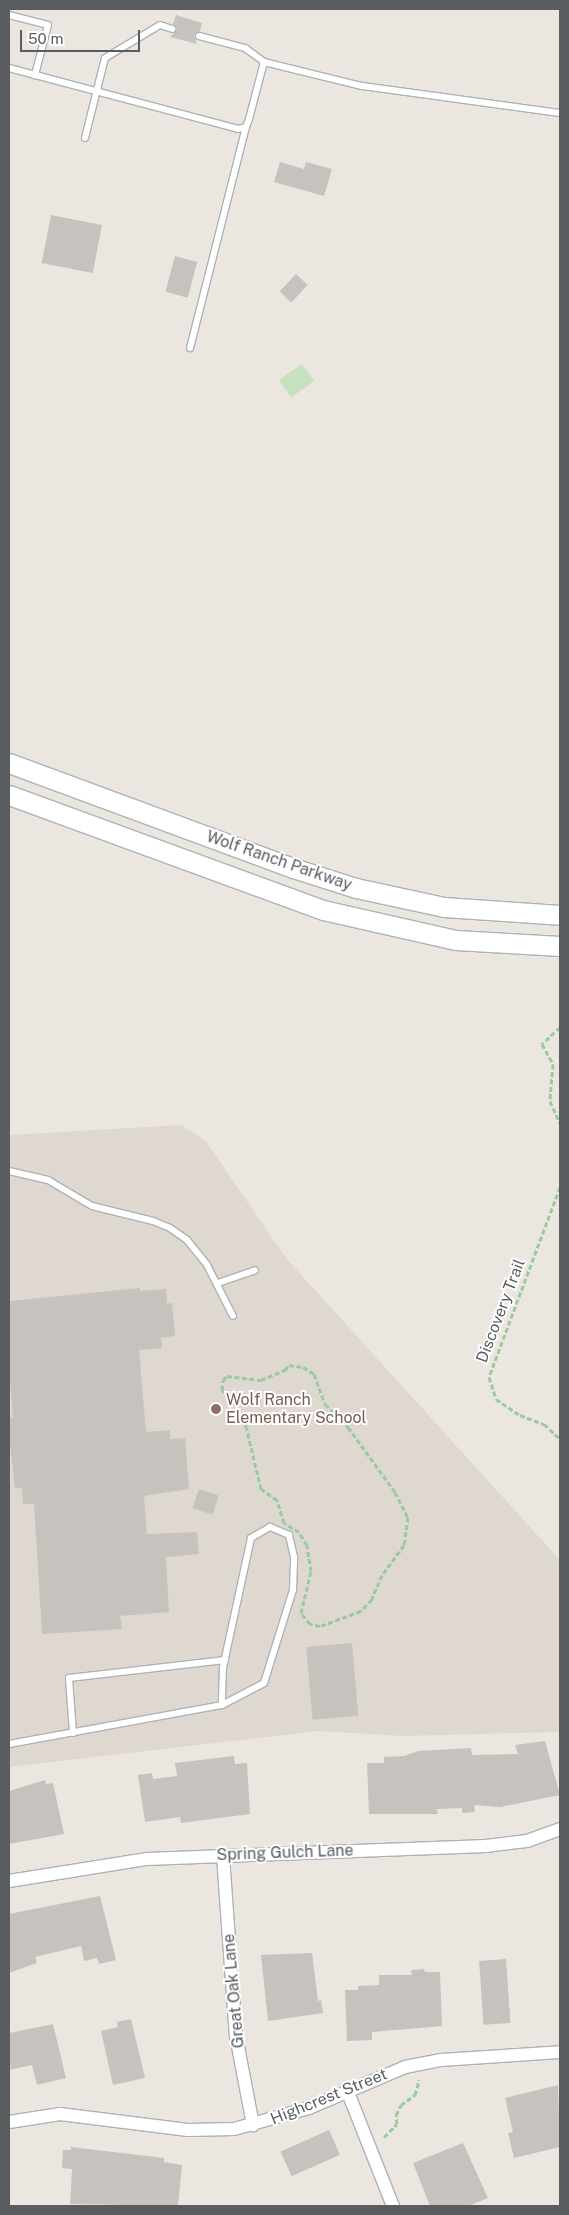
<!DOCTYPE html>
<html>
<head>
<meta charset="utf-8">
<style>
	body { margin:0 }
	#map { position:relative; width:569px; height:2215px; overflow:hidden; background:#ebe7e0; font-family:"Public Sans",sans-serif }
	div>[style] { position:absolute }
	.education>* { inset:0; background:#ded8d1 }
	.green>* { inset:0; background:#c3e2bd; transform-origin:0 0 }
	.building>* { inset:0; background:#c6c2bd; transform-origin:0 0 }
	.path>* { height:3px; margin-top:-1.5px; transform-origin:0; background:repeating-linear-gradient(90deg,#9aca9f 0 5px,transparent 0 7.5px) }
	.roads { filter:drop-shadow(1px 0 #aeb2b5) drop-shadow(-1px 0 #aeb2b5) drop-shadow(0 1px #aeb2b5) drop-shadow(0 -1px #aeb2b5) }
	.lane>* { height:6px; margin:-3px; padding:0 3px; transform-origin:3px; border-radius:3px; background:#fff }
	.street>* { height:12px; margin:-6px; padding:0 6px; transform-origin:6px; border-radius:6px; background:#fff }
	.secondary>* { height:19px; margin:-9.5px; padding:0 9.5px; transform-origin:9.5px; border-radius:9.5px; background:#fff }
	.dots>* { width:14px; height:14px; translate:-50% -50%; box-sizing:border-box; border:2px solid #fff; border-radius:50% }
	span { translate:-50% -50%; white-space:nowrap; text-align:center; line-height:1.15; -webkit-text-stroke:4px #fff; paint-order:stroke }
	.street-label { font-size:16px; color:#595d60 }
	.education-label { font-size:16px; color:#785e54 }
	.left { translate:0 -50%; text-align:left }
	.frame { position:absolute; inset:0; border:10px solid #595d60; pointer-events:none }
	.scale { position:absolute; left:20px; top:30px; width:120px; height:22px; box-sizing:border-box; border:2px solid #595d60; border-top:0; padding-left:6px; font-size:15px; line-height:18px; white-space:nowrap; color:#595d60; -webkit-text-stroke:4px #fff; paint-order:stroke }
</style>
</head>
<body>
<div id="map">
	<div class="education">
		<i style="clip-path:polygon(181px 1125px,205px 1140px,286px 1258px,560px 1560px,560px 1732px,403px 1736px,318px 1731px,9px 1767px,9px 1135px)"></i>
	</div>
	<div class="green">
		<i style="left:302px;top:364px;width:21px;height:28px;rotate:55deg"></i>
	</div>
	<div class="building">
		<i style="clip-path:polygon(176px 15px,202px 23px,200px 31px,194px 35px,197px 44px,170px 37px,177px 30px,173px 24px)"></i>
		<i style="clip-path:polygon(280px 162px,304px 169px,306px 162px,332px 169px,324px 196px,274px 182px)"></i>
		<i style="left:51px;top:215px;width:52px;height:49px;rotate:11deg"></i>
		<i style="left:175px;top:256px;width:23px;height:37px;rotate:15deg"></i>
		<i style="left:296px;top:274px;width:16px;height:24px;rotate:43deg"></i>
		<i style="clip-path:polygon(140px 1288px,140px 1291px,166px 1289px,167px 1304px,172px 1303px,175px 1336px,161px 1338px,162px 1348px,139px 1350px,146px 1432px,170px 1430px,170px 1439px,185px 1438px,189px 1489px,144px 1496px,147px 1534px,197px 1532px,199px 1554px,166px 1557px,169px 1612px,120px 1616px,122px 1629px,42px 1634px,34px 1504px,23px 1504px,22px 1488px,15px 1488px,9px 1436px,9px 1418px,13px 1418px,9px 1369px,10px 1301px)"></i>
		<i style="left:199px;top:1489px;width:21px;height:20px;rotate:19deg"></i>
		<i style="left:352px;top:1643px;width:73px;height:46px;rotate:85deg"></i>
		<i style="clip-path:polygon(545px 1741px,560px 1795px,500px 1807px,474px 1805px,475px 1812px,462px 1813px,462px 1808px,437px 1809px,438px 1814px,369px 1814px,367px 1763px,384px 1763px,384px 1757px,404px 1756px,418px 1751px,471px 1748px,472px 1755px,518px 1754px,515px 1745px)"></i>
		<i style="clip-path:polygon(234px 1756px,235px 1764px,247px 1763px,250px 1814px,181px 1823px,180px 1817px,145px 1822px,138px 1775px,152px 1773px,153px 1779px,177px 1776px,175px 1763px)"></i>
		<i style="clip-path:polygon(45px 1780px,46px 1784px,53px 1783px,64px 1834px,9px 1844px,9px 1791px)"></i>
		<i style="clip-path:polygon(100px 1896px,116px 1960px,99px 1964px,97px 1958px,84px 1961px,81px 1946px,35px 1957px,37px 1963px,9px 1973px,9px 1914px)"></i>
		<i style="clip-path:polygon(312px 1953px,318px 2001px,321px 2000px,323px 2013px,268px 2021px,261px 1955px)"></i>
		<i style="left:506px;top:1959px;width:64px;height:27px;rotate:86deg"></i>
		<i style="clip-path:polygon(424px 1969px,425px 1972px,440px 1972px,442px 2026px,372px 2032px,372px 2040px,347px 2041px,345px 1990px,358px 1990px,358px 1986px,379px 1985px,379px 1975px,412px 1975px,411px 1970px)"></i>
		<i style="clip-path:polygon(131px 2019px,145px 2078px,113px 2085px,101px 2031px,118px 2027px,117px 2022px)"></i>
		<i style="clip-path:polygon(53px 2024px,66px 2078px,37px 2085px,32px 2065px,9px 2070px,9px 2033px)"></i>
		<i style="clip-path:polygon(558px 2085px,560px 2147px,514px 2158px,508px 2133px,513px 2132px,505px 2098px)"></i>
		<i style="left:329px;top:2130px;width:27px;height:53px;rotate:66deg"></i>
		<i style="clip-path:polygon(463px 2143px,488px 2198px,468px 2206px,430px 2206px,413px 2163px)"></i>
		<i style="clip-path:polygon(71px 2147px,164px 2158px,164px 2162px,182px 2165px,178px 2206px,70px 2204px,72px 2169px,62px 2168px,63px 2150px,71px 2150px)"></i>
	</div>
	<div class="path">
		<i style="left:560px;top:1027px;width:25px;rotate:137deg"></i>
		<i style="left:542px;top:1044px;width:23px;rotate:61deg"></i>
		<i style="left:553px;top:1064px;width:37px;rotate:95deg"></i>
		<i style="left:550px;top:1101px;width:24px;rotate:66deg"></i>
		<i style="left:560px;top:1187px;width:203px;rotate:110.5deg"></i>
		<i style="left:489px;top:1377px;width:23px;rotate:72deg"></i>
		<i style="left:496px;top:1399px;width:29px;rotate:34deg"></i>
		<i style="left:520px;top:1415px;width:26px;rotate:21deg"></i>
		<i style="left:544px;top:1424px;width:22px;rotate:43deg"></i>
		<i style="left:289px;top:1365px;width:14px;rotate:8deg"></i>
		<i style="left:303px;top:1367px;width:13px;rotate:32deg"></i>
		<i style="left:314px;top:1374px;width:32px;rotate:70deg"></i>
		<i style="left:325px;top:1404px;width:33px;rotate:45deg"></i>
		<i style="left:348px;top:1427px;width:80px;rotate:54.1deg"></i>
		<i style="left:395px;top:1492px;width:28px;rotate:63deg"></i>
		<i style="left:408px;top:1517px;width:28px;rotate:98deg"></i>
		<i style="left:404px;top:1545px;width:37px;rotate:126deg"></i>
		<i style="left:382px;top:1575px;width:26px;rotate:113deg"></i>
		<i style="left:372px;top:1599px;width:16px;rotate:133deg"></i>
		<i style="left:361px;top:1611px;width:44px;rotate:159.9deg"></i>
		<i style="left:320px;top:1626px;width:10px;rotate:-169deg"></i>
		<i style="left:310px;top:1624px;width:14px;rotate:-129deg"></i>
		<i style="left:301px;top:1613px;width:43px;rotate:-76.6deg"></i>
		<i style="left:311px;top:1571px;width:26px;rotate:-99deg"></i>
		<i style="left:307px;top:1545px;width:15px;rotate:-122deg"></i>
		<i style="left:299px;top:1532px;width:17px;rotate:-149deg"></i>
		<i style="left:284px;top:1523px;width:24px;rotate:-107deg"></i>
		<i style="left:277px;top:1500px;width:19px;rotate:-145deg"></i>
		<i style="left:261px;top:1489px;width:65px;rotate:-103.4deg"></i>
		<i style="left:246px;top:1426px;width:26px;rotate:-118deg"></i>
		<i style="left:234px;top:1403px;width:18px;rotate:-133deg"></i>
		<i style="left:222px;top:1390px;width:10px;rotate:-84deg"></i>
		<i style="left:223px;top:1380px;width:6px;rotate:-45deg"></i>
		<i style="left:227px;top:1376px;width:34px;rotate:7deg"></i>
		<i style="left:261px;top:1380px;width:26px;rotate:-23deg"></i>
		<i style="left:285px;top:1370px;width:6px;rotate:-51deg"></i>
		<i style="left:384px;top:2137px;width:18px;rotate:-45deg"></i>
		<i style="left:397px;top:2124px;width:9px;rotate:-96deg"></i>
		<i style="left:396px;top:2115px;width:11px;rotate:-63deg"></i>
		<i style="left:401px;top:2105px;width:17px;rotate:-36deg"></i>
		<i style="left:415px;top:2095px;width:16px;rotate:-75deg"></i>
	</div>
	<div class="roads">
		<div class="lane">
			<i style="left:9px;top:15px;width:40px;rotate:14.4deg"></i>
			<i style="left:48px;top:25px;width:52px;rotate:104.6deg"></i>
			<i style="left:199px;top:36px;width:48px;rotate:14.6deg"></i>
			<i style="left:245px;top:48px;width:24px;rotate:36deg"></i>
			<i style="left:9px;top:68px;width:237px;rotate:14.9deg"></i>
			<i style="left:238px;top:129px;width:8px;rotate:-14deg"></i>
			<i style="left:246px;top:127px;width:9px;rotate:-69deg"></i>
			<i style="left:249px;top:119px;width:59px;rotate:-75.3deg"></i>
			<i style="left:264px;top:62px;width:101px;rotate:13.8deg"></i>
			<i style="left:362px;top:86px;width:200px;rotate:7.8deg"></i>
			<i style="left:85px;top:138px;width:82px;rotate:-76deg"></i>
			<i style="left:105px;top:58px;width:64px;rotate:-31deg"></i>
			<i style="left:160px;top:25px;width:13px;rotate:18deg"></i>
			<i style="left:190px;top:348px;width:228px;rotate:-75.8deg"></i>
			<i style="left:9px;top:1171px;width:40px;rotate:13deg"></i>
			<i style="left:48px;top:1180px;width:51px;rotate:30.6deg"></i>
			<i style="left:92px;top:1206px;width:63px;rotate:13.8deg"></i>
			<i style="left:153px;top:1221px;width:18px;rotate:22deg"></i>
			<i style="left:170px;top:1228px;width:21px;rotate:35deg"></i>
			<i style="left:187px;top:1240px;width:32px;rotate:51deg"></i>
			<i style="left:207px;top:1265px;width:57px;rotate:63deg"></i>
			<i style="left:218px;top:1283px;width:39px;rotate:-19deg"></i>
			<i style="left:73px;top:1733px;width:55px;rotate:-94.2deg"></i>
			<i style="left:69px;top:1678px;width:157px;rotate:-6.6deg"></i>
			<i style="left:9px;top:1744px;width:217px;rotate:-10.4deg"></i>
			<i style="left:222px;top:1705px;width:47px;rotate:-27.6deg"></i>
			<i style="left:264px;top:1683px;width:97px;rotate:-72.7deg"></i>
			<i style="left:293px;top:1590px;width:33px;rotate:-88deg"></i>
			<i style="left:294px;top:1557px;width:23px;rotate:-103deg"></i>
			<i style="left:289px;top:1535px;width:21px;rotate:-157deg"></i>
			<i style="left:270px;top:1527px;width:22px;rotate:150deg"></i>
			<i style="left:251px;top:1538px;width:133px;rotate:102.2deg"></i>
			<i style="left:223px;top:1668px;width:37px;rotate:92deg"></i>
		</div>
		<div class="street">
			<i style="left:223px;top:1856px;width:180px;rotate:85.9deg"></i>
			<i style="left:236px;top:2036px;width:91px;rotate:79.2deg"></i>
			<i style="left:9px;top:1881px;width:140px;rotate:-9.1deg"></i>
			<i style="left:147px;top:1859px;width:339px;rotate:-2.2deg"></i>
			<i style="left:486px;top:1846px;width:41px;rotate:-7deg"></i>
			<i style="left:527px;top:1841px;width:35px;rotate:-20deg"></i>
			<i style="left:347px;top:2090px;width:125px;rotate:68.4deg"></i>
			<i style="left:9px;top:2122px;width:52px;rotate:-8.9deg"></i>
			<i style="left:60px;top:2114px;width:129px;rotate:7.1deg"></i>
			<i style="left:188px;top:2130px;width:46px;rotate:-1.2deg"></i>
			<i style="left:234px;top:2129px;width:78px;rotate:-15.6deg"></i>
			<i style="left:309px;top:2108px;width:104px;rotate:-23.1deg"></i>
			<i style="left:405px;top:2067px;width:37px;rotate:-11deg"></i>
			<i style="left:441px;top:2060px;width:119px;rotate:-3.8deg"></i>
		</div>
		<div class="secondary">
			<i style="left:9px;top:763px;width:303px;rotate:20.3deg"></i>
			<i style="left:293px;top:868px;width:66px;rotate:17.6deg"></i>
			<i style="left:356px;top:888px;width:90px;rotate:12.2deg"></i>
			<i style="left:444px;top:907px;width:116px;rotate:3.9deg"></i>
			<i style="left:9px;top:795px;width:334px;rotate:20.1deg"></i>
			<i style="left:323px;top:910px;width:136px;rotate:12.7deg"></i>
			<i style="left:456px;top:940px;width:104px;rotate:3.3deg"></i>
		</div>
	</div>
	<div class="dots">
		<i style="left:216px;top:1409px;background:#8d6e63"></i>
	</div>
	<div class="street-label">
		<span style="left:279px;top:861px;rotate:19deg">Wolf Ranch Parkway</span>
		<span style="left:501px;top:1311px;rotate:-69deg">Discovery Trail</span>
		<span style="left:285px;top:1853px;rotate:-2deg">Spring Gulch Lane</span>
		<span style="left:234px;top:1991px;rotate:-95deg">Great Oak Lane</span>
		<span style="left:329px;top:2097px;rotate:-22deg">Highcrest Street</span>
	</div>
	<div class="education-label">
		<span class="left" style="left:226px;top:1409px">Wolf Ranch<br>Elementary School</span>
	</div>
	<div class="frame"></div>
	<div class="scale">50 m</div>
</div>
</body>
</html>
